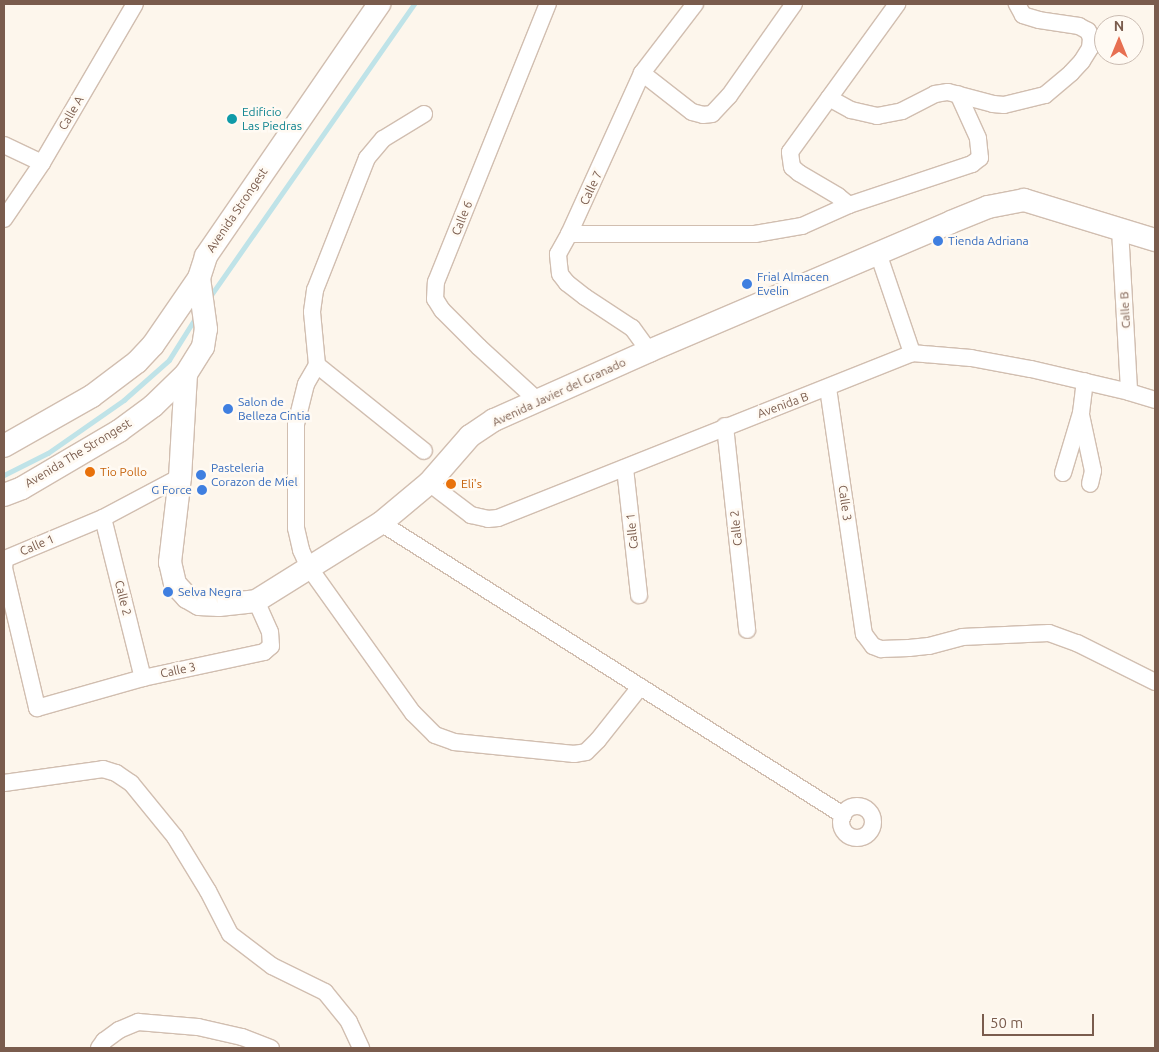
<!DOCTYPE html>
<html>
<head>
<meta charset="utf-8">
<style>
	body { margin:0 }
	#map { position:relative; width:1159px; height:1052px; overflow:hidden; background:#fdf6ec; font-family:Ubuntu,sans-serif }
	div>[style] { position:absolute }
	.stream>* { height:4.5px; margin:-2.25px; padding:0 2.25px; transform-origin:2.25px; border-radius:2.25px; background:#bfe3e8 }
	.roads { filter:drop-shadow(1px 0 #d1beb0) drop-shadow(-1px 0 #d1beb0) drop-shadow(0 1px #d1beb0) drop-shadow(0 -1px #d1beb0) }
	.street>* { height:16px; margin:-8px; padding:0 8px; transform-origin:8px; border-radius:8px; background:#fff }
	.street>.ring { margin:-8px; padding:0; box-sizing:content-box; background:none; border:16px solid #fff; border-radius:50% }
	.secondary>* { height:22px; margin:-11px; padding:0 11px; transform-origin:11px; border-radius:11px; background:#fff }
	.dots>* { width:14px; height:14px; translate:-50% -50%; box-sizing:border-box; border:2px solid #fffaf3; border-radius:50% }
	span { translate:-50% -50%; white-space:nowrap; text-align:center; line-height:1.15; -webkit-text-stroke:5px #fffaf3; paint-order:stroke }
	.culture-label { font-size:12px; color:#0d838f }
	.left { translate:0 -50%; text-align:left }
	.street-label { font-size:12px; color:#7a5c4d }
	.shop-label { font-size:12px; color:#366cbe }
	.right { translate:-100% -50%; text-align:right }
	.food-label { font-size:12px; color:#c56008 }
	.frame { position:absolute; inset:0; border:5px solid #7a5c4d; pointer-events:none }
	.north { position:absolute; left:1094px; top:15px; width:50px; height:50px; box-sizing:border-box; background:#fffaf3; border:1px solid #cabbb1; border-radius:50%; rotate:0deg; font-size:14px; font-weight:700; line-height:20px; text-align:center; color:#7a5c4d }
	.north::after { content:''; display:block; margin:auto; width:18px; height:22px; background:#e76f51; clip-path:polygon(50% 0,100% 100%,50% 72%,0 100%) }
	.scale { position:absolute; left:982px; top:1014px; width:112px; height:22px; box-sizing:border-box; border:2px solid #7a5c4d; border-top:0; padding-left:6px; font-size:15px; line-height:18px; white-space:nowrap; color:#7a5c4d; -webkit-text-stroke:4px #fffaf3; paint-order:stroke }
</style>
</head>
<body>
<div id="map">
	<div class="stream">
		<i style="left:209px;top:298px;width:358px;rotate:-55.1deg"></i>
		<i style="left:4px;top:475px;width:49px;rotate:-26.6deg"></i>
		<i style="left:48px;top:453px;width:93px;rotate:-34.9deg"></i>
		<i style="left:124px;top:400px;width:60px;rotate:-41.6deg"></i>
		<i style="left:169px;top:360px;width:51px;rotate:-57.9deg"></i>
	</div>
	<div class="roads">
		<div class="street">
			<i style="left:642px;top:73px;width:63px;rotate:38deg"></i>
			<i style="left:692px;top:112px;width:11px;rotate:15deg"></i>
			<i style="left:703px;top:115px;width:9px;rotate:-6deg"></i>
			<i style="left:712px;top:114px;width:25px;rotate:-47deg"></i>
			<i style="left:729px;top:96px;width:113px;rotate:-54.8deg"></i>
			<i style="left:829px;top:98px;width:25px;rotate:29deg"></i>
			<i style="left:851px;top:110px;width:27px;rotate:13deg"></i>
			<i style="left:877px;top:116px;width:25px;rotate:-11deg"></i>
			<i style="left:902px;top:111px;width:37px;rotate:-27deg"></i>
			<i style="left:935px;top:94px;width:13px;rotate:-9deg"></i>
			<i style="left:948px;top:92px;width:47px;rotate:14.9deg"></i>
			<i style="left:993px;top:104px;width:11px;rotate:5deg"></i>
			<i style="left:1004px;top:105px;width:42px;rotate:-13.7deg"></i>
			<i style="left:1045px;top:95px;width:34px;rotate:-40deg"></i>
			<i style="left:1071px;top:73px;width:16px;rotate:-47deg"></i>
			<i style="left:1082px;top:61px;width:15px;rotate:-58deg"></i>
			<i style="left:1090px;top:48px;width:10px;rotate:-84deg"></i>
			<i style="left:1091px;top:38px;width:8px;rotate:-113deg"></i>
			<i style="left:1088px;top:31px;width:10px;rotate:-151deg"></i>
			<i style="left:1079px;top:26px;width:40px;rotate:-171.5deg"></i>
			<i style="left:1039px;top:20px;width:17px;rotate:-163deg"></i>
			<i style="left:1023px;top:15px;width:13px;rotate:-119deg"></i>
			<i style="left:424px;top:114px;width:48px;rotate:148.6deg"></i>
			<i style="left:383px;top:139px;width:25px;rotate:130deg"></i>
			<i style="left:367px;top:158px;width:142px;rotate:111.5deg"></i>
			<i style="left:315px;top:290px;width:22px;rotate:98deg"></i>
			<i style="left:312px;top:312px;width:53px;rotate:84.6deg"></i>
			<i style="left:317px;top:365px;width:22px;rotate:120deg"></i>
			<i style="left:306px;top:384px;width:41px;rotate:104deg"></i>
			<i style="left:296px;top:424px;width:104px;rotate:90deg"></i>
			<i style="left:296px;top:528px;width:23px;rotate:77deg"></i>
			<i style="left:301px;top:550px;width:17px;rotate:66deg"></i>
			<i style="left:308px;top:566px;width:181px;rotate:54.5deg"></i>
			<i style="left:413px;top:713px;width:31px;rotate:45deg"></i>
			<i style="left:435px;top:735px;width:20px;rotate:20deg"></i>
			<i style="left:454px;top:742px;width:121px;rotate:5.7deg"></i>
			<i style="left:574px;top:754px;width:12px;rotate:-9deg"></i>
			<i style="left:586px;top:752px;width:17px;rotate:-45deg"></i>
			<i style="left:598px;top:740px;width:68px;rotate:-51.6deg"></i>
			<i style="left:4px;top:145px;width:42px;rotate:25.3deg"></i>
			<i style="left:849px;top:205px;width:14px;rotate:-141deg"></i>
			<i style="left:838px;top:196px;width:45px;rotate:-149.5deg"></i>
			<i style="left:799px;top:173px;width:9px;rotate:-139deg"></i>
			<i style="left:792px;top:167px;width:15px;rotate:-98deg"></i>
			<i style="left:790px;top:152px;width:183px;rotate:-54.1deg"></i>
			<i style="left:4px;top:219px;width:68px;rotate:-55.8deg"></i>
			<i style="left:42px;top:163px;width:184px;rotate:-59.7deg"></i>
			<i style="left:1120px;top:229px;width:163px;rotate:86.8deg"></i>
			<i style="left:569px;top:234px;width:186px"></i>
			<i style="left:755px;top:234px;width:48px;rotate:-9.7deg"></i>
			<i style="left:802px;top:226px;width:51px;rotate:-24.1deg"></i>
			<i style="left:849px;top:205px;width:130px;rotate:-18.4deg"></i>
			<i style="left:972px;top:164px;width:10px;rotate:-37deg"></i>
			<i style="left:980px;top:158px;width:20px;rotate:-96deg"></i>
			<i style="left:978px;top:138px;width:48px;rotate:-114.4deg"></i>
			<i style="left:878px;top:253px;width:106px;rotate:71.2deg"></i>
			<i style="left:649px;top:351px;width:29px;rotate:-126deg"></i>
			<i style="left:632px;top:328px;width:56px;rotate:-146.6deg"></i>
			<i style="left:585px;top:297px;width:23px;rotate:-142deg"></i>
			<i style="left:567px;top:283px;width:11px;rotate:-128deg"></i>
			<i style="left:560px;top:274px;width:20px;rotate:-96deg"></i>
			<i style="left:558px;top:254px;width:23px;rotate:-61deg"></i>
			<i style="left:569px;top:234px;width:177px;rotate:-65.6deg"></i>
			<i style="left:642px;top:73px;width:87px;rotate:-52.5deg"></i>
			<i style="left:317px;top:365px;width:137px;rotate:38.8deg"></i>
			<i style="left:828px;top:388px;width:249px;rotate:81.7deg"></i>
			<i style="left:864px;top:634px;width:15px;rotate:53deg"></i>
			<i style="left:873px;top:646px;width:9px;rotate:21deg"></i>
			<i style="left:881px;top:649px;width:28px;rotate:-2deg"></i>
			<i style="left:909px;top:648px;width:20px;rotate:-6deg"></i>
			<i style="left:929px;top:646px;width:34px;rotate:-15deg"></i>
			<i style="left:962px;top:637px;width:87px;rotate:-2.6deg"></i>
			<i style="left:1049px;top:633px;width:30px;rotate:20deg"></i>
			<i style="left:1077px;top:643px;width:87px;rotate:26.6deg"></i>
			<i style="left:537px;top:400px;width:79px;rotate:-137.6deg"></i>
			<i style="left:479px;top:347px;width:52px;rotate:-135deg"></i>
			<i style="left:442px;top:310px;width:13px;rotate:-122deg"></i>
			<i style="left:435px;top:299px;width:17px;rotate:-87deg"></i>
			<i style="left:436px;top:282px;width:300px;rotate:-68.1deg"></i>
			<i style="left:1081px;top:415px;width:57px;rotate:77.9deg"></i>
			<i style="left:1093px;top:471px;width:13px;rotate:103deg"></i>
			<i style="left:725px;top:426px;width:205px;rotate:83.8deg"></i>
			<i style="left:625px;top:468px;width:128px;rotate:83.7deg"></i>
			<i style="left:1063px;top:473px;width:63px;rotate:-73.3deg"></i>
			<i style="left:1081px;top:413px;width:32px;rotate:-83deg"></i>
			<i style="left:180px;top:477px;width:87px;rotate:152deg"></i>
			<i style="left:103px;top:518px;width:106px;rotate:157.3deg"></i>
			<i style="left:5px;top:559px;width:9px;rotate:96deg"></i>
			<i style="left:4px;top:568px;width:144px;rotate:76.7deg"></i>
			<i style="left:37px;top:708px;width:110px;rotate:-15.8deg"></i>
			<i style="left:143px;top:678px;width:124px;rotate:-12.1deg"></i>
			<i style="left:264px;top:652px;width:9px;rotate:-41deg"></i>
			<i style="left:271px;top:646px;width:14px;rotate:-94deg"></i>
			<i style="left:270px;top:632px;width:34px;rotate:-114deg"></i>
			<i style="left:429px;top:483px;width:53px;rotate:37.3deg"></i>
			<i style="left:471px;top:515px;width:17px;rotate:13deg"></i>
			<i style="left:488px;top:519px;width:10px;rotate:-6deg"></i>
			<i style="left:498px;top:518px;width:446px;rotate:-21.7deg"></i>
			<i style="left:912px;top:353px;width:59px;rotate:4.8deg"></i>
			<i style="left:971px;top:358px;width:61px;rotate:10.4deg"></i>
			<i style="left:1031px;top:369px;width:101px;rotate:13.2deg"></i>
			<i style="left:1129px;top:392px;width:27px;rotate:17deg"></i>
			<i style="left:103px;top:518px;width:165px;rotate:76deg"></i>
			<i style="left:381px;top:523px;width:547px;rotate:32.29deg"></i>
			<i style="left:4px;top:783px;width:100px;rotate:-8deg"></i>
			<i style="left:103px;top:769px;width:14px;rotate:17deg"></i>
			<i style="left:116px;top:773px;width:18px;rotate:34deg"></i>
			<i style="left:131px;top:783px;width:70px;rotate:50.8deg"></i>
			<i style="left:175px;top:837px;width:63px;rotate:58.6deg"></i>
			<i style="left:208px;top:891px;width:48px;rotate:62.9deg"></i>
			<i style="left:230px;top:934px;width:53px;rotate:37.3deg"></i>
			<i style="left:272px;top:966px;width:59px;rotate:26.1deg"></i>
			<i style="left:325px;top:992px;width:38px;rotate:51deg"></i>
			<i style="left:349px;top:1022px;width:29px;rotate:65deg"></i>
			<i class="ring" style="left:841px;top:806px;width:16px;height:16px"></i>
			<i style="left:99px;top:1048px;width:9px;rotate:-54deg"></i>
			<i style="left:104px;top:1041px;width:19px;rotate:-36deg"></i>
			<i style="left:119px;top:1030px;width:21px;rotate:-23deg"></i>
			<i style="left:138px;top:1022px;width:60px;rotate:4.8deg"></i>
			<i style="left:198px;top:1027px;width:45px;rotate:12.8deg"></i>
			<i style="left:242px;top:1037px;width:31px;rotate:21deg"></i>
		</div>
		<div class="secondary">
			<i style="left:186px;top:374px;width:103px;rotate:93.3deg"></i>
			<i style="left:180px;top:477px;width:86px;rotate:96.7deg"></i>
			<i style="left:170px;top:562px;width:23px;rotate:77deg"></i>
			<i style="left:175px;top:584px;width:18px;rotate:47deg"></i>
			<i style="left:187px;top:597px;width:14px;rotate:30deg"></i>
			<i style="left:199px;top:604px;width:20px;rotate:3deg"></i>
			<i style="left:219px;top:605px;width:37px;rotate:-6deg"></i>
			<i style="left:256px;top:601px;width:147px;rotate:-32deg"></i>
			<i style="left:381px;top:523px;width:62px;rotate:-39.8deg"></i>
			<i style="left:429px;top:483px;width:62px;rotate:-48.9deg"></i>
			<i style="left:470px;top:436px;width:29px;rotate:-34deg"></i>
			<i style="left:494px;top:420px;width:170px;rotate:-24deg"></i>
			<i style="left:649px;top:351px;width:328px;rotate:-23.1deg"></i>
			<i style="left:951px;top:222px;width:40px;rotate:-22deg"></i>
			<i style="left:988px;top:207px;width:37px;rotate:-11deg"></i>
			<i style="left:1024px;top:200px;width:137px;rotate:17deg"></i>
			<i style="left:4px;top:446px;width:101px;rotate:-29.6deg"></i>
			<i style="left:92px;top:396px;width:56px;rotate:-37.1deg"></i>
			<i style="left:137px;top:362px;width:23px;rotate:-47deg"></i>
			<i style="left:153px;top:345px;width:81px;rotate:-55.5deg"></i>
			<i style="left:199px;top:278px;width:23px;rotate:-72deg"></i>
			<i style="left:206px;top:256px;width:306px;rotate:-55.5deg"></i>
			<i style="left:4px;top:495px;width:19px;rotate:-21deg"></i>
			<i style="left:22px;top:488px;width:113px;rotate:-30.4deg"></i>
			<i style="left:119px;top:431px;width:42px;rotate:-36.3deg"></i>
			<i style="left:153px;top:406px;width:46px;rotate:-44.1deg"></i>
			<i style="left:186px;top:374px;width:32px;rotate:-58deg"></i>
			<i style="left:203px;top:347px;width:18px;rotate:-81deg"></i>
			<i style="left:206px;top:329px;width:51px;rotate:-97.8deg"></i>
		</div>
	</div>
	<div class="dots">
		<i style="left:232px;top:119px;background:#0f9aa8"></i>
		<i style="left:938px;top:241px;background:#3f7fe0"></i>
		<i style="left:747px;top:284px;background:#3f7fe0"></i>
		<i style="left:228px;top:409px;background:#3f7fe0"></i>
		<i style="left:90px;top:472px;background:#e8710a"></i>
		<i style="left:201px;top:475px;background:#3f7fe0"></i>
		<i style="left:451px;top:484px;background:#e8710a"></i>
		<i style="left:202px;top:490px;background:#3f7fe0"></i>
		<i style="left:168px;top:592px;background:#3f7fe0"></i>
	</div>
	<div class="culture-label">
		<span class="left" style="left:242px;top:119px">Edificio<br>Las Piedras</span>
	</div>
	<div class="street-label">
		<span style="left:71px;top:113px;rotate:-60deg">Calle A</span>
		<span style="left:591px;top:188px;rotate:-65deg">Calle 7</span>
		<span style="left:237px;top:210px;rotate:-56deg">Avenida Strongest</span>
		<span style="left:462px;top:218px;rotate:-68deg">Calle 6</span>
		<span style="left:1125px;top:310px;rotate:-93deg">Calle B</span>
		<span style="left:559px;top:392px;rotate:-25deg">Avenida Javier del Granado</span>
		<span style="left:783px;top:405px;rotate:-20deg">Avenida B</span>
		<span style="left:78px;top:453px;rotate:-31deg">Avenida The Strongest</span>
		<span style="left:845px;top:503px;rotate:82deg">Calle 3</span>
		<span style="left:736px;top:528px;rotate:-96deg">Calle 2</span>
		<span style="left:632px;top:531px;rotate:-96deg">Calle 1</span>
		<span style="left:37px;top:545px;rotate:-23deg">Calle 1</span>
		<span style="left:123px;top:598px;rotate:76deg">Calle 2</span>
		<span style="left:178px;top:670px;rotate:-12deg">Calle 3</span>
	</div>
	<div class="shop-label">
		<span class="left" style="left:948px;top:241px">Tienda Adriana</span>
		<span class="left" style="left:757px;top:284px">Frial Almacen<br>Evelin</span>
		<span class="left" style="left:238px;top:409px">Salon de<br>Belleza Cintia</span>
		<span class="left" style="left:211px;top:475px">Pasteleria<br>Corazon de Miel</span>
		<span class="right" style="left:192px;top:490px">G Force</span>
		<span class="left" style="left:178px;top:592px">Selva Negra</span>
	</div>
	<div class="food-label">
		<span class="left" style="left:100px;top:472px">Tio Pollo</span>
		<span class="left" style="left:461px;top:484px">Eli's</span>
	</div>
	<div class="frame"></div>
	<div class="north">N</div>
	<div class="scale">50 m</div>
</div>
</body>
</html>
